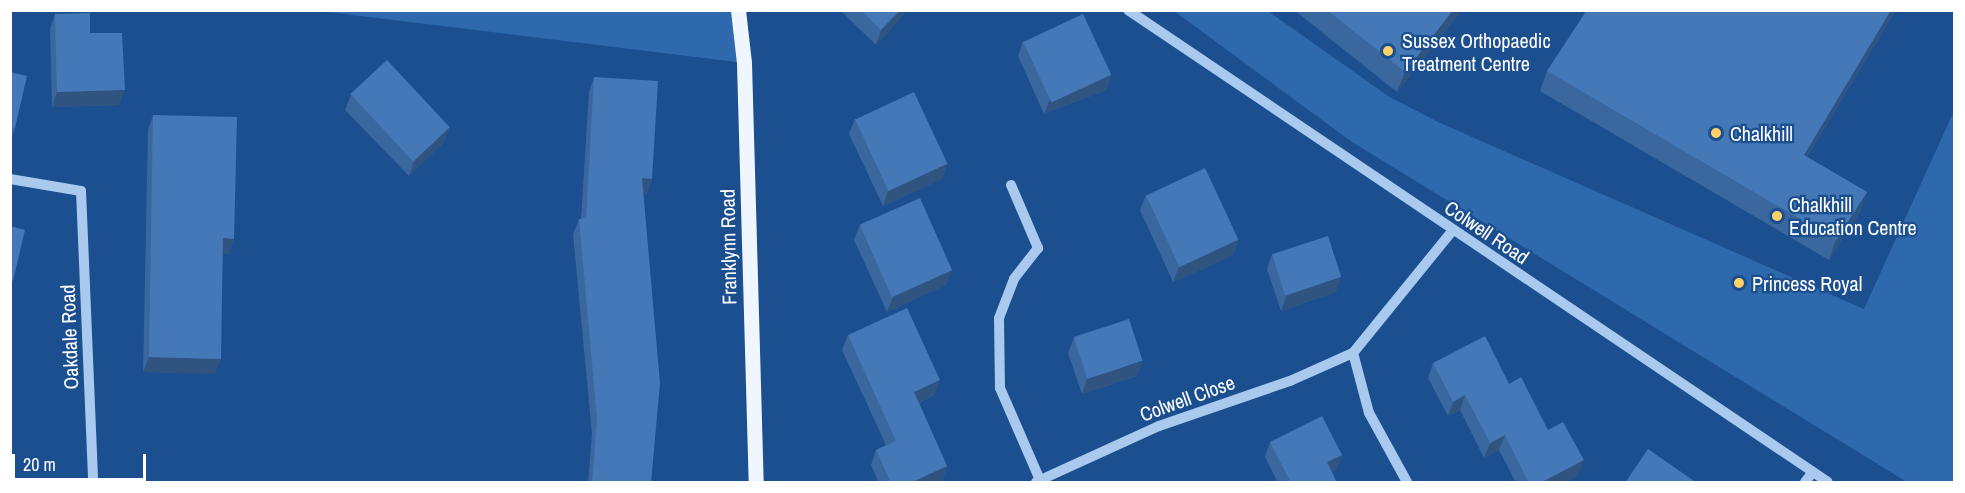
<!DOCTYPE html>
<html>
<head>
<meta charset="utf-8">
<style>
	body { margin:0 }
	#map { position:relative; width:1965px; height:493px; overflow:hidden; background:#1b4f8f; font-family:"Archivo Narrow",sans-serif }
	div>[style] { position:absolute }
	.green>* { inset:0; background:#2e69ad }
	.minor>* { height:10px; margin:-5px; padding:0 5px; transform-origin:5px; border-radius:5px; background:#a9c9ee }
	.major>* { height:15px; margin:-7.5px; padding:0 7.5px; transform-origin:7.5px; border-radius:7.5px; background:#f0f6ff }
	.wall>* { inset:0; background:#3a679d }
	.shaded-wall>* { inset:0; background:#305480 }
	.building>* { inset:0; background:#4478b7; transform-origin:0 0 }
	.dots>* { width:16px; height:16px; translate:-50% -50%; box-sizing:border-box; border:3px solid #1b4f8f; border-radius:50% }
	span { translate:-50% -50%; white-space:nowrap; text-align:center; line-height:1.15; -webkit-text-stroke:4.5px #1b4f8f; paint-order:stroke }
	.poi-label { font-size:20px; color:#fff }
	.left { translate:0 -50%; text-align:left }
	.street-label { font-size:20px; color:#fff }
	.frame { position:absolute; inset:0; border:12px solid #fff; pointer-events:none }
	.scale { position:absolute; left:12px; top:454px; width:134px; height:27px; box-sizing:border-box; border:3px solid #fff; border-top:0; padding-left:8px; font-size:18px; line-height:21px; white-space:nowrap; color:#fff; -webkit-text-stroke:4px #1b4f8f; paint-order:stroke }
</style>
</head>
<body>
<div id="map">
	<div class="green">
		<i style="clip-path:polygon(320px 11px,738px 11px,744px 63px)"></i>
		<i style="clip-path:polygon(1174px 11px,1268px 11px,1388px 96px,1438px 122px,1864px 309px,1954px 111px,1954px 482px,1907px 482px,1352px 142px)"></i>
	</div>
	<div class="minor">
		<i style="left:1128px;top:10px;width:844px;rotate:33.99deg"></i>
		<i style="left:10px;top:179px;width:72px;rotate:9.6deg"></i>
		<i style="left:81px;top:191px;width:291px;rotate:87.6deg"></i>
		<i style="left:1011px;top:185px;width:69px;rotate:66.8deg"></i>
		<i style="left:1038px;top:248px;width:39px;rotate:128deg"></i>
		<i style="left:1014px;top:279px;width:42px;rotate:111deg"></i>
		<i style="left:999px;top:318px;width:70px;rotate:89.2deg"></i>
		<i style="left:1000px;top:388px;width:100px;rotate:66.5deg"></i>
		<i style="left:1036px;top:482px;width:135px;rotate:-24.5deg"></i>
		<i style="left:1159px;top:426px;width:139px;rotate:-19deg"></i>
		<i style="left:1290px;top:381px;width:69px;rotate:-24deg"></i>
		<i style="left:1407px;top:482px;width:79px;rotate:-118.8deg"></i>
		<i style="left:1369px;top:413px;width:62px;rotate:-104.9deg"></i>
		<i style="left:1353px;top:353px;width:159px;rotate:-50.9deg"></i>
		<i style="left:1805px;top:482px;width:11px;rotate:-52deg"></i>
	</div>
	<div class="major">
		<i style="left:738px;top:10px;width:53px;rotate:83.5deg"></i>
		<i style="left:744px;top:63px;width:419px;rotate:88.4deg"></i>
	</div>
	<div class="wall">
		<i style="clip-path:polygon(840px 10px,908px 10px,876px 45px)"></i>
		<i style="clip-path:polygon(1294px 10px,1462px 10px,1397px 92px)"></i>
		<i style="clip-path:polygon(1587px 10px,1896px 10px,1807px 157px,1867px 192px,1860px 212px,1829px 260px,1540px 91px,1547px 71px)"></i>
		<i style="clip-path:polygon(55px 14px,90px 33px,119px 105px,52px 107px,50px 29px)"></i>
		<i style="clip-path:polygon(1023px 41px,1111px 75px,1106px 90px,1044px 114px,1018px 56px)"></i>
		<i style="clip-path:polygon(10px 72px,15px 128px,12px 137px,10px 137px)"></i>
		<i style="clip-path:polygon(594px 77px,647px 194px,643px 194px,651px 483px,588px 483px,592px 434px,573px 234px,579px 219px,581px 219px,589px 92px)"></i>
		<i style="clip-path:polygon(351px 95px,444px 142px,409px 176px,345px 110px)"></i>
		<i style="clip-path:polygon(153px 115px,229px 254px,223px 253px,215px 374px,143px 372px,148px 130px)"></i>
		<i style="clip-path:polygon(855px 119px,947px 164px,942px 179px,883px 206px,849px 134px)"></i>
		<i style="clip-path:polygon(1146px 195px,1238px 240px,1233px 255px,1173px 282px,1140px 210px)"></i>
		<i style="clip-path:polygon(860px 225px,946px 285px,887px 312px,854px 240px)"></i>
		<i style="clip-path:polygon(1272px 254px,1336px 292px,1281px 311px,1267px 269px)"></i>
		<i style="clip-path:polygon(848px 335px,934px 395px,919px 403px,947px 466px,942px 481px,938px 483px,879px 483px,871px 465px,876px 450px,886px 445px,842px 350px)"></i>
		<i style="clip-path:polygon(1074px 338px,1137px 376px,1082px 394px,1068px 353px)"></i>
		<i style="clip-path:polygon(1433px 363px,1509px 384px,1548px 430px,1578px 475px,1564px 483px,1516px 483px,1499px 450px,1484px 458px,1460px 410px,1448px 416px,1428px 378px)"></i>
		<i style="clip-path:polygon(1270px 442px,1342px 455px,1336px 470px,1332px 472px,1337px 483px,1278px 483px,1265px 457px)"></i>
	</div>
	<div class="shaded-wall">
		<i style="clip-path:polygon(900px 10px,908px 10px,876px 45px,881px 30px)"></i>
		<i style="clip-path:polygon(1453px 10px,1462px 10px,1397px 92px,1405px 72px)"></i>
		<i style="clip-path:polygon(1891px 10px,1896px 10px,1796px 175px,1804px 155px)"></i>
		<i style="clip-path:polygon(1111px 75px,1106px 90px,1044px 114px,1050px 99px)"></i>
		<i style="clip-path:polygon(125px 90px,119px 105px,52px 107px,57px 92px)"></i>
		<i style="clip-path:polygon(450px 127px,444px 142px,409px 176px,414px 161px)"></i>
		<i style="clip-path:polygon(947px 164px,942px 179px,883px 206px,888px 191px)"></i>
		<i style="clip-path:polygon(642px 178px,652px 179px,647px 194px,636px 193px)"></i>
		<i style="clip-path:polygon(1867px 192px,1860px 212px,1829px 260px,1836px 240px)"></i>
		<i style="clip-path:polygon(223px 238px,234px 239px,229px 254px,218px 253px)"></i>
		<i style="clip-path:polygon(1238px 240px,1233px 255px,1173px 282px,1179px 267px)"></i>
		<i style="clip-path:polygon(952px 270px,946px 285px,887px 312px,893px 297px)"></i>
		<i style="clip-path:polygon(1341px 277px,1336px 292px,1281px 311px,1286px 296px)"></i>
		<i style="clip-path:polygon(149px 357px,221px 359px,215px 374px,143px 372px)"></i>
		<i style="clip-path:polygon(1143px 361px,1137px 376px,1082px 394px,1087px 379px)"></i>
		<i style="clip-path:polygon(940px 380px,934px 395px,909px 407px,914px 392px)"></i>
		<i style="clip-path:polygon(1465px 395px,1460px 410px,1448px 416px,1453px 402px)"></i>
		<i style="clip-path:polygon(1505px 435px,1499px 450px,1484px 458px,1490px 443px)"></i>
		<i style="clip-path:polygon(1342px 455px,1336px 470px,1322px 477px,1327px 462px)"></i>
		<i style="clip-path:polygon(1584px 460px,1578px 475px,1564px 483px,1540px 483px)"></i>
		<i style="clip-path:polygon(947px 466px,942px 481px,938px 483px,910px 483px)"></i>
	</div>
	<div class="building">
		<i style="clip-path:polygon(861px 10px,900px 10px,881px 30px)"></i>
		<i style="clip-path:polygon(1327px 10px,1453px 10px,1405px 72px)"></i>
		<i style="clip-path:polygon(1587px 10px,1891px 10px,1804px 155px,1867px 192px,1836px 240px,1547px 71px)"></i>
		<i style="clip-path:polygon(90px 13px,90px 33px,122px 33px,125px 90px,57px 92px,55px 14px)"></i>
		<i style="left:1083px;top:14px;width:67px;height:66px;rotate:65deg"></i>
		<i style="left:387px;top:60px;width:92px;height:50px;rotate:47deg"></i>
		<i style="clip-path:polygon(10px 72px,27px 76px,15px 128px,10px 127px)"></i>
		<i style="clip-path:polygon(594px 77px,658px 81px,652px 179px,642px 178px,660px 383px,651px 483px,592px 483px,597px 419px,579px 219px,586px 218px)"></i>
		<i style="left:914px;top:92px;width:79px;height:65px;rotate:65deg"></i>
		<i style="clip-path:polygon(153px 115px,237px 117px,234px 239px,223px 238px,221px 359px,149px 357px)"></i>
		<i style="left:1205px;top:168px;width:79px;height:65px;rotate:65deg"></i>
		<i style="left:920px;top:198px;width:79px;height:66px;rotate:66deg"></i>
		<i style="clip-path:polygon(10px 226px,25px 230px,13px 281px,10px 281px)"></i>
		<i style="left:1328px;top:236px;width:43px;height:59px;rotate:72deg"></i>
		<i style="clip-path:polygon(907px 308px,940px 380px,914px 392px,947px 466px,910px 483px,891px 483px,876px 450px,896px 441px,848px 335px)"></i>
		<i style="left:1129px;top:319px;width:44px;height:58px;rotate:72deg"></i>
		<i style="clip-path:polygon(1485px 336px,1509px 384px,1521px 377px,1548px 430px,1563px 422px,1584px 460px,1540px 483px,1529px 483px,1505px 435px,1490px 443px,1465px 395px,1453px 402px,1433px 363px)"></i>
		<i style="clip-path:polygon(1322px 416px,1342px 455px,1327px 462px,1337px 483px,1291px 483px,1270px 442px)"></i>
		<i style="clip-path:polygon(1648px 449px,1697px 483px,1625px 483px)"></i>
	</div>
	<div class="dots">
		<i style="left:1388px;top:51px;background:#ffd166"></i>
		<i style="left:1716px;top:133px;background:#ffd166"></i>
		<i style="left:1777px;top:216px;background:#ffd166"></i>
		<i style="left:1739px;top:283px;background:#ffd166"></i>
	</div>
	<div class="poi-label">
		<span class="left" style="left:1402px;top:52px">Sussex Orthopaedic<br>Treatment Centre</span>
		<span class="left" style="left:1730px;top:133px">Chalkhill</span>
		<span class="left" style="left:1789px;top:216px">Chalkhill<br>Education Centre</span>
		<span class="left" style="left:1752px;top:283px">Princess Royal</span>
	</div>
	<div class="street-label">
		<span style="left:1487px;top:232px;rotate:34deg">Colwell Road</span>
		<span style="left:728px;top:247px;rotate:-91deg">Franklynn Road</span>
		<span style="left:69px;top:337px;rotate:-92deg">Oakdale Road</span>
		<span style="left:1187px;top:398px;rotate:-20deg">Colwell Close</span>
	</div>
	<div class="frame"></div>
	<div class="scale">20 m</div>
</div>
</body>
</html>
